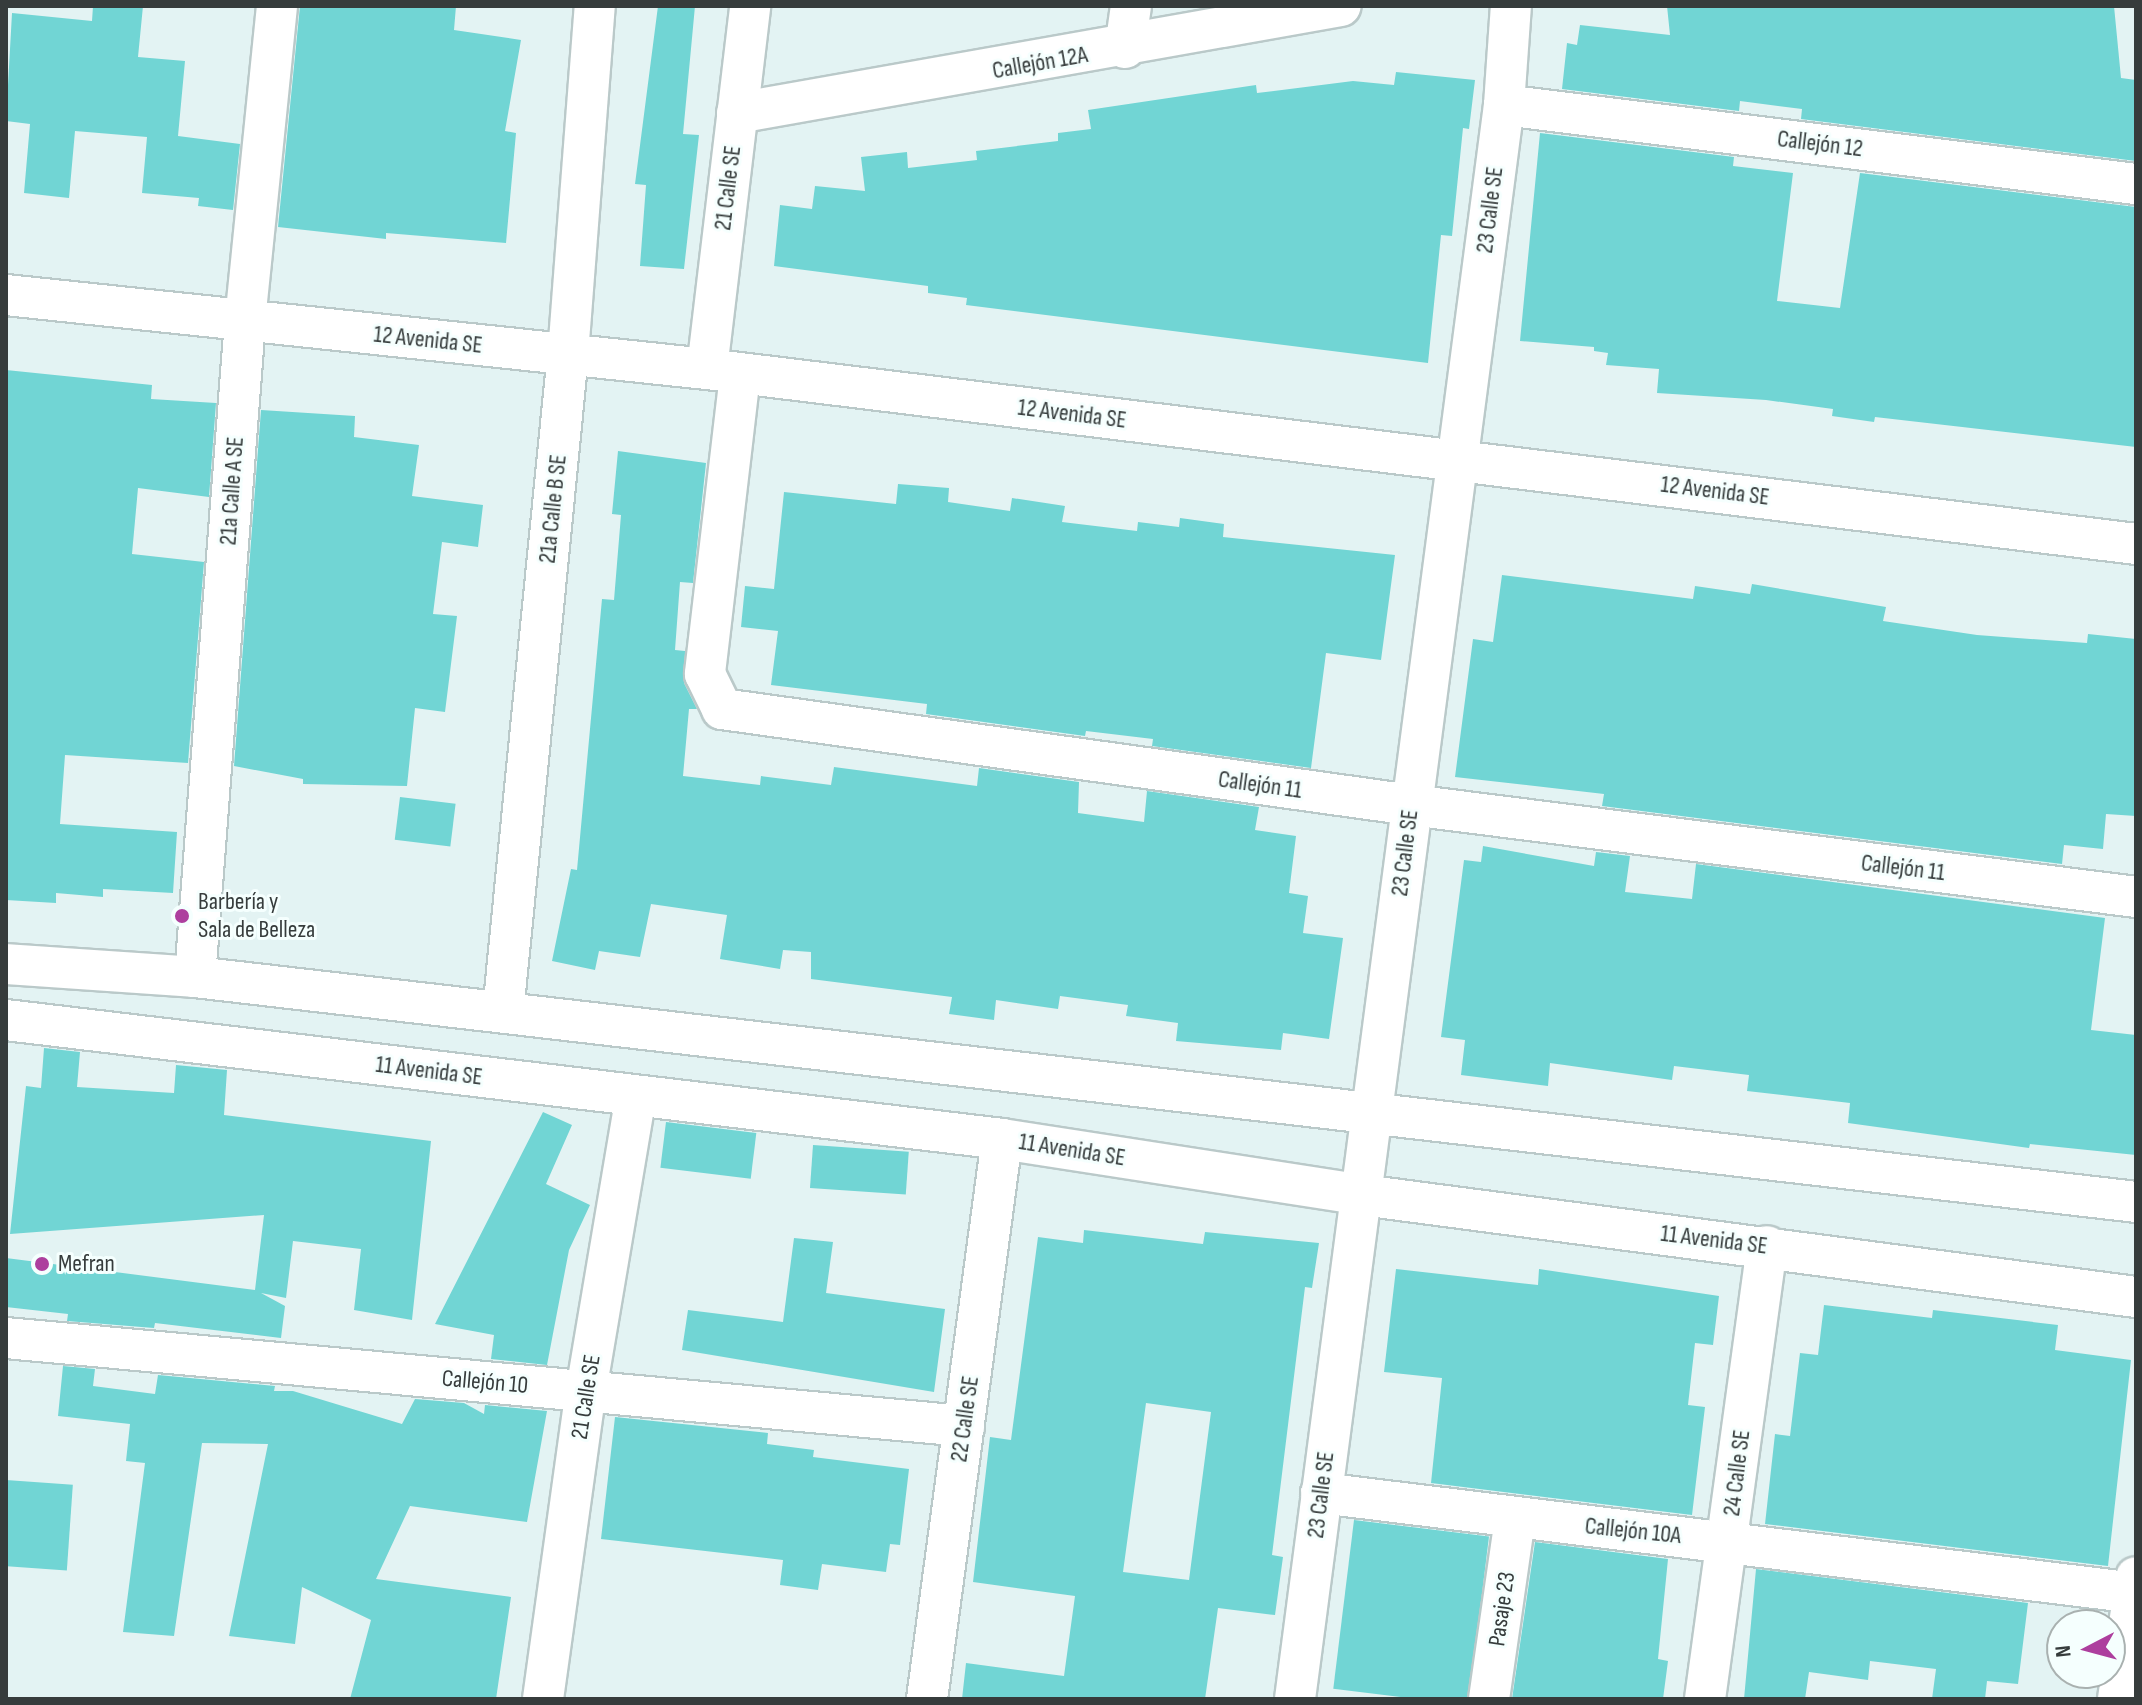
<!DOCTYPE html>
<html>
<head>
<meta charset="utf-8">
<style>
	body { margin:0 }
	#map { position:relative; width:2142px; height:1705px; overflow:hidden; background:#e3f3f3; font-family:"Sofia Sans Condensed",sans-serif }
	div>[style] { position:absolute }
	.building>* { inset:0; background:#71d5d4; transform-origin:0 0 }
	.roads { filter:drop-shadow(2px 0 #bac9c9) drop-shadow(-2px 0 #bac9c9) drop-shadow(0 2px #bac9c9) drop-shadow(0 -2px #bac9c9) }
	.minor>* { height:40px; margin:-20px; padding:0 20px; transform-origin:20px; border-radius:20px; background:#fff }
	.dots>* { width:22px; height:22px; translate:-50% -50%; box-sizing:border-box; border:4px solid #f5fffe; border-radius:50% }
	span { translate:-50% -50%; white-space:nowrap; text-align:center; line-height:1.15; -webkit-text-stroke:6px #f5fffe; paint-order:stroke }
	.street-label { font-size:24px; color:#363c3c }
	.poi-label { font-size:24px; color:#363c3c }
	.left { translate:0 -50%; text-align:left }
	.frame { position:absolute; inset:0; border:8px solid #363c3c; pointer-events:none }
	.north { position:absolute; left:2046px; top:1609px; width:80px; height:80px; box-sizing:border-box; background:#f5fffe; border:2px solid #a9b1b0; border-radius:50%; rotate:264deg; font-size:22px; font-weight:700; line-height:32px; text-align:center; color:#363c3c }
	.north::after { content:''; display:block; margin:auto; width:28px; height:36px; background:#ad3f9e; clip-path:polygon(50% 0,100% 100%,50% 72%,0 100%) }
</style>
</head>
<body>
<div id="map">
	<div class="building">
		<i style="clip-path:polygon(93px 6px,143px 6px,138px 57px,185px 61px,178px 136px,240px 144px,233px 210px,198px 206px,199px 198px,142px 193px,147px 137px,75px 131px,69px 198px,24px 193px,30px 124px,6px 121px,12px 13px,92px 21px)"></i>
		<i style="clip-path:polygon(300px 6px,456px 6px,454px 30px,521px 40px,505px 131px,516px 133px,506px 243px,386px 233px,386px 239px,278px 227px)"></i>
		<i style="clip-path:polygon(658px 6px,695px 6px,683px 134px,699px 135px,684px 269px,640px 266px,646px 185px,635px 184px)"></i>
		<i style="clip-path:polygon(1667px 6px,2114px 6px,2121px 78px,2136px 80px,2136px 161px,1801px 119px,1802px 109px,1740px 101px,1739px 111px,1562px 89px,1567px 43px,1577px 45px,1580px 25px,1670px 35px)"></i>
		<i style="clip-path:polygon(1396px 72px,1475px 80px,1469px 129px,1463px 128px,1452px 236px,1441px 235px,1428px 363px,966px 305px,967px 298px,928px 293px,928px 286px,774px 266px,780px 205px,812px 209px,815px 186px,865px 191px,861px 157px,907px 152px,908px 168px,977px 160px,976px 151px,1058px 141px,1058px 133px,1091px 129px,1088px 110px,1256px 85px,1257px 93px,1353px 81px,1394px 85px)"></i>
		<i style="clip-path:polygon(1540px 133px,1734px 157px,1733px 166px,1793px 173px,1777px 301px,1840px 308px,1860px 173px,2136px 207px,2136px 447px,1875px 417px,1874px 422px,1832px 416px,1833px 409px,1766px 400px,1657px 393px,1659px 369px,1606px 365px,1608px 353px,1594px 351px,1594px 347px,1520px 341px)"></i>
		<i style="clip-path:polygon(6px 370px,152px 385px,151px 399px,216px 403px,209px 497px,138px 488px,132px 554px,204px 562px,188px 763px,65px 755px,60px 824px,177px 832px,173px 893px,103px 889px,103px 897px,56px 893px,56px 903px,6px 900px)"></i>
		<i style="clip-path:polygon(261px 410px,355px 416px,354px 437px,419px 445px,412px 496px,483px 505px,478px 547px,442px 542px,433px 614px,457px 616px,445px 712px,415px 708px,407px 786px,303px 784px,303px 779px,234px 766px)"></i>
		<i style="clip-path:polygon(618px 451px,706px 463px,693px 583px,680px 582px,675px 650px,685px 651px,684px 683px,697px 709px,689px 709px,683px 776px,760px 785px,761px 776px,831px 785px,834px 767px,977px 786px,979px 768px,1079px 782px,1078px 813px,1144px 822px,1147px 791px,1259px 807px,1255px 830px,1296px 836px,1289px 893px,1308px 896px,1303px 933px,1343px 938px,1329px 1039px,1283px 1033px,1281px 1050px,1176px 1041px,1178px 1023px,1126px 1016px,1128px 1005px,1060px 996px,1058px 1009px,996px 1000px,994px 1020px,949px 1014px,952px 997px,811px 979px,811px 952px,783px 950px,780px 969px,720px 959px,727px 915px,651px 904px,640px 957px,599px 951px,595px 970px,552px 961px,571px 869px,577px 870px,602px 599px,614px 600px,621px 515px,612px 514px)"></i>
		<i style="clip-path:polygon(898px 484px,949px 488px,948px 502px,1010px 511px,1012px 498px,1065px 506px,1062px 522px,1137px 531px,1138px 522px,1179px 527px,1180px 518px,1224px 524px,1223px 537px,1395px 555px,1381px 660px,1326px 653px,1311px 768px,1152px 746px,1153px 739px,1086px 731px,1085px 736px,926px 714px,927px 704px,771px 685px,778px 631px,741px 627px,745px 586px,774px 589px,784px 492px,896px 504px)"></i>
		<i style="clip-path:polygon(1502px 575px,1693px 599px,1695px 586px,1750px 594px,1752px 584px,1886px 607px,1883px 621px,1977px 635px,2087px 643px,2088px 634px,2136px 639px,2136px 816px,2106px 814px,2103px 849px,2064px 845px,2062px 864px,1602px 806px,1604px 794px,1455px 777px,1473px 639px,1493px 642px)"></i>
		<i style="left:400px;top:797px;width:56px;height:43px;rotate:7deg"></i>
		<i style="clip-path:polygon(1483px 846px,1594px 866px,1596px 852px,1630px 856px,1625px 892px,1692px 899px,1696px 864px,2105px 918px,2091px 1030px,2136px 1035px,2136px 1155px,2030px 1144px,2029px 1148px,1848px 1123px,1850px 1103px,1747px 1091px,1749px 1075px,1674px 1066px,1672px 1080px,1550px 1063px,1548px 1086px,1461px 1075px,1465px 1040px,1441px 1037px,1464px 860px,1481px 862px)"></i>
		<i style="clip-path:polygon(44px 1048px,80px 1052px,77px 1087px,174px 1093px,176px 1065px,227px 1070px,224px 1115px,431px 1141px,412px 1320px,354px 1310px,361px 1249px,293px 1241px,286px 1298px,261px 1293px,285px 1306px,281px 1338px,155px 1323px,154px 1328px,67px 1321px,68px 1314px,6px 1307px,6px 1258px,255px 1290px,264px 1215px,10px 1234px,26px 1086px,41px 1088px)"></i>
		<i style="clip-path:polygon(543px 1112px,572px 1125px,546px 1184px,590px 1205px,569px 1250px,547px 1365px,491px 1359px,494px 1335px,435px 1324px)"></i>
		<i style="left:666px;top:1122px;width:91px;height:46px;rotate:7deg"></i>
		<i style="left:813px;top:1145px;width:96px;height:43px;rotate:4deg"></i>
		<i style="clip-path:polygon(evenodd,1084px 1230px,1203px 1244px,1205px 1232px,1319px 1243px,1312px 1288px,1305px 1287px,1280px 1490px,1272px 1555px,1283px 1557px,1275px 1615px,1218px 1608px,1205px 1699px,962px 1699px,966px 1663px,1064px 1676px,1075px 1596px,973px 1582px,990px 1437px,1011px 1440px,1038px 1237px,1083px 1243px,1084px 1230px,1146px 1403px,1211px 1412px,1189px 1580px,1123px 1572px,1146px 1403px)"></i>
		<i style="clip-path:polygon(794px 1238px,833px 1242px,826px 1293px,945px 1309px,934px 1392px,682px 1350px,688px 1310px,783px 1322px)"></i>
		<i style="clip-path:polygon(1396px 1269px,1538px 1285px,1539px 1269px,1719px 1296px,1713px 1345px,1695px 1343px,1688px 1405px,1705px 1407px,1692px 1515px,1431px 1483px,1442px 1378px,1384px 1372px)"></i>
		<i style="clip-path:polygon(1824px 1305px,1932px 1318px,1933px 1310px,2058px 1325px,2055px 1350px,2131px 1360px,2108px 1566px,1765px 1524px,1775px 1434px,1790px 1436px,1800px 1353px,1818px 1355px)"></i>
		<i style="clip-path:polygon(63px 1366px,95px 1369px,93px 1386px,155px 1394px,158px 1375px,275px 1386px,274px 1391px,293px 1391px,402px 1424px,415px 1399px,464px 1403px,484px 1414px,485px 1405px,547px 1411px,527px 1522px,410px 1506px,376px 1579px,511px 1597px,496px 1699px,350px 1699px,371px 1620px,302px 1587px,295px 1644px,229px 1636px,268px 1444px,202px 1443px,174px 1636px,123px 1632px,145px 1463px,126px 1461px,130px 1424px,58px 1416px)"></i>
		<i style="clip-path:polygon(615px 1417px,768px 1433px,767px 1444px,814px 1450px,813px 1457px,909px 1469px,900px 1545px,890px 1544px,886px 1572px,822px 1564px,818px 1590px,780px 1585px,783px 1560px,601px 1539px)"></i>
		<i style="left:6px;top:1480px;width:67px;height:86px;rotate:4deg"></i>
		<i style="left:1354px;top:1520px;width:136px;height:170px;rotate:7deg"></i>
		<i style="clip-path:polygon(1535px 1542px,1668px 1559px,1658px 1659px,1668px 1661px,1663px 1699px,1512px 1699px)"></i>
		<i style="clip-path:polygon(1756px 1569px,2028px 1603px,2018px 1684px,1987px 1681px,1985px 1699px,1932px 1699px,1936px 1669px,1870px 1661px,1868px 1680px,1809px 1672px,1805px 1699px,1744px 1699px)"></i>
	</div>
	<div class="roads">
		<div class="minor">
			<i style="left:1125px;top:48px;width:42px;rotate:-81.9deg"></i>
			<i style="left:1504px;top:105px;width:637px;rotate:7.13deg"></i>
			<i style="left:737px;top:113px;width:613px;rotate:-10.05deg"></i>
			<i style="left:6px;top:295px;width:705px;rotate:6.03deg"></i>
			<i style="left:707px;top:369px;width:1440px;rotate:6.98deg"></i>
			<i style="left:707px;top:369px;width:366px;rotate:-83.2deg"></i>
			<i style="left:740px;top:375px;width:301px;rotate:96.7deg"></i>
			<i style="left:705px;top:674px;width:39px;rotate:64deg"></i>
			<i style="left:722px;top:709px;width:696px;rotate:7.93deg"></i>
			<i style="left:1411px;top:805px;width:731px;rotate:7.23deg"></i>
			<i style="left:6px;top:964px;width:189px;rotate:3.9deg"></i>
			<i style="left:195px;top:977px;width:1954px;rotate:6.61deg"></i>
			<i style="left:195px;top:977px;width:658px;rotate:-85.64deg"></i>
			<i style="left:245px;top:321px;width:317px;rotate:-84.2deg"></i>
			<i style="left:503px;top:1012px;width:661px;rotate:-84.36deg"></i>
			<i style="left:568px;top:354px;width:349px;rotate:-85.6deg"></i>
			<i style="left:6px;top:1020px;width:1003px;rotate:6.81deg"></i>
			<i style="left:1002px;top:1139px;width:364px;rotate:8.8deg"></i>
			<i style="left:1362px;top:1195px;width:781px;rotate:7.51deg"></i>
			<i style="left:6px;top:1338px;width:962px;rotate:5.25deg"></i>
			<i style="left:1321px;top:1493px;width:821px;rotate:7deg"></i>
			<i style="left:543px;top:1699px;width:311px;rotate:-82.1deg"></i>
			<i style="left:586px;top:1391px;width:299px;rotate:-80.4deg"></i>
			<i style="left:927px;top:1699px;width:565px;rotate:-82.37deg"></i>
			<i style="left:1295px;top:1699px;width:1608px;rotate:-82.53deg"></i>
			<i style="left:1504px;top:105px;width:99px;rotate:-86deg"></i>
			<i style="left:1489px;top:1699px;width:183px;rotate:-81.8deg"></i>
			<i style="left:1705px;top:1699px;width:457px;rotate:-82.2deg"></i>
			<i style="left:2118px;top:1699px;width:123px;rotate:-81.6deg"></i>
		</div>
	</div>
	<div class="dots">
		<i style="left:182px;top:916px;background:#ad3f9e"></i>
		<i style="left:42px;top:1264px;background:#ad3f9e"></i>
	</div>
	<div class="street-label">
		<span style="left:1040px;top:63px;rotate:-10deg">Callejón 12A</span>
		<span style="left:1820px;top:144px;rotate:7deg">Callejón 12</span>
		<span style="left:728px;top:188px;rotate:-83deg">21 Calle SE</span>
		<span style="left:1490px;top:210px;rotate:-83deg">23 Calle SE</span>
		<span style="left:428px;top:340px;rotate:6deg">12 Avenida SE</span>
		<span style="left:1072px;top:414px;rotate:7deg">12 Avenida SE</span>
		<span style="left:232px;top:491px;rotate:-86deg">21a Calle A SE</span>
		<span style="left:1715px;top:491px;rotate:7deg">12 Avenida SE</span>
		<span style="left:553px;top:509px;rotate:-84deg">21a Calle B SE</span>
		<span style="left:1260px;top:785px;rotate:8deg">Callejón 11</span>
		<span style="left:1405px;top:853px;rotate:-83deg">23 Calle SE</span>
		<span style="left:1903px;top:868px;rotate:7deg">Callejón 11</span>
		<span style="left:429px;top:1071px;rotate:7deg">11 Avenida SE</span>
		<span style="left:1072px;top:1150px;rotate:9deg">11 Avenida SE</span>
		<span style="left:1714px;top:1240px;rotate:7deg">11 Avenida SE</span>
		<span style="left:485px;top:1382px;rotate:5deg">Callejón 10</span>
		<span style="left:586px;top:1397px;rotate:-81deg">21 Calle SE</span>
		<span style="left:965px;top:1419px;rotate:-82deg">22 Calle SE</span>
		<span style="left:1737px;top:1473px;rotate:-83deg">24 Calle SE</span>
		<span style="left:1321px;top:1495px;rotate:-83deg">23 Calle SE</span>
		<span style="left:1633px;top:1531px;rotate:6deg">Callejón 10A</span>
		<span style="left:1502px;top:1609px;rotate:-82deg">Pasaje 23</span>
	</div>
	<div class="poi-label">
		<span class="left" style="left:198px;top:916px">Barbería y<br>Sala de Belleza</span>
		<span class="left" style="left:58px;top:1264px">Mefran</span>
	</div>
	<div class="frame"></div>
	<div class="north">N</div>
</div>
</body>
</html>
